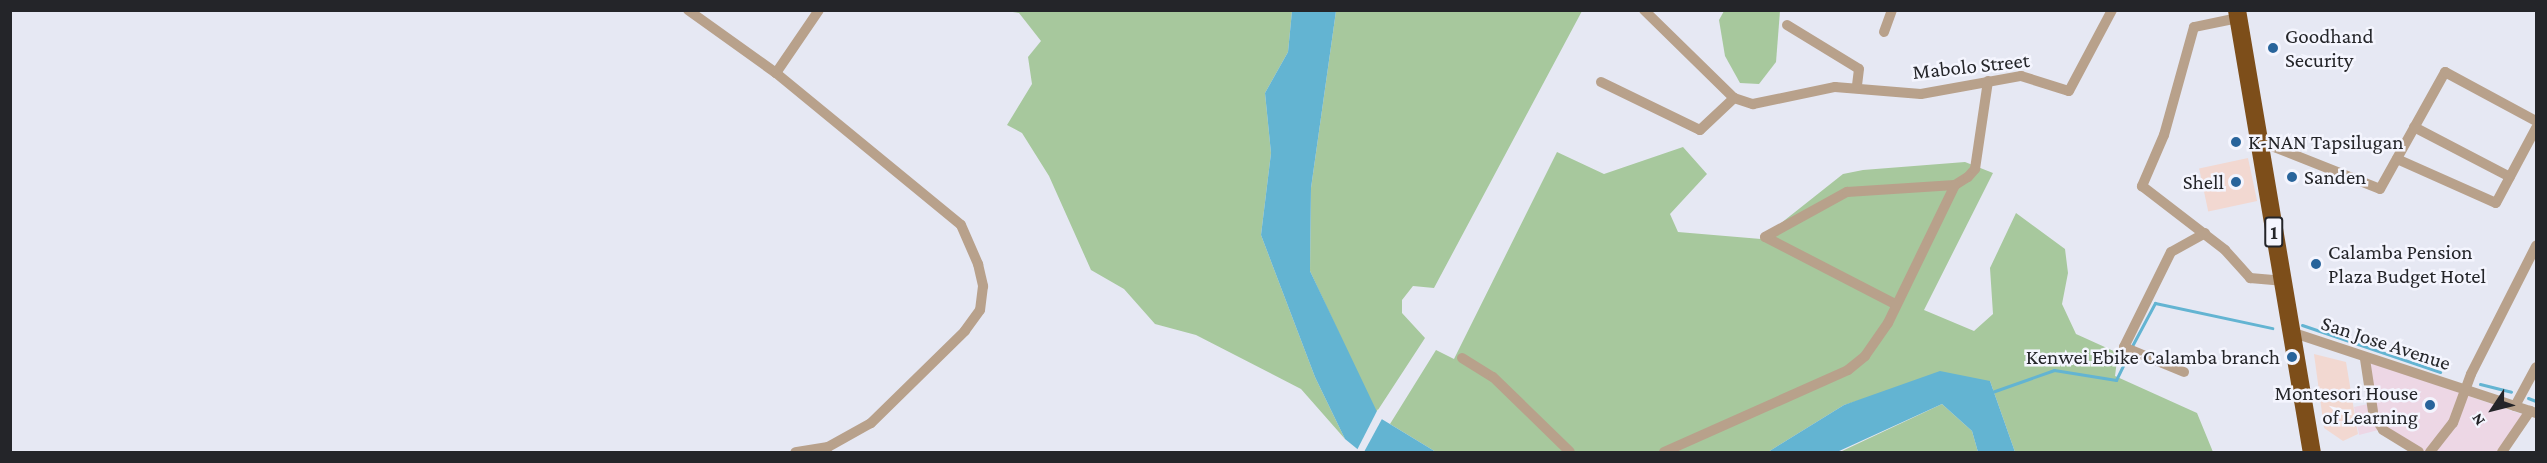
<!DOCTYPE html>
<html>
<head>
<meta charset="utf-8">
<style>
	body { margin:0 }
	#map { position:relative; width:2547px; height:463px; overflow:hidden; background:#e6e8f3; font-family:"Crimson Pro",serif }
	div>[style] { position:absolute }
	.commercial>* { inset:0; background:#f2d8d1; transform-origin:0 0 }
	.education>* { inset:0; background:#edd7e5 }
	.green>* { inset:0; background:#a7c89d }
	.water>* { inset:0; background:#63b4d2 }
	.pier>* { inset:0; background:#e6e8f3 }
	.stream>* { height:3px; margin:-1.5px; padding:0 1.5px; transform-origin:1.5px; border-radius:1.5px; background:#63b4d2 }
	.street>* { height:10px; margin:-5px; padding:0 5px; transform-origin:5px; border-radius:5px; background:#b8a18b }
	.highway>* { height:18px; margin:-9px; padding:0 9px; transform-origin:9px; border-radius:9px; background:#7d4e1a }
	.dots>* { width:16px; height:16px; translate:-50% -50%; box-sizing:border-box; border:3px solid #f4f5fe; border-radius:50% }
	span { translate:-50% -50%; white-space:nowrap; text-align:center; line-height:1.15; -webkit-text-stroke:5px #f4f5fe; paint-order:stroke }
	.shield-label span { padding:2px 4px; background:#f4f5fe; border:2px solid; border-radius:4px; -webkit-text-stroke-width:0 }
	.shield-label { font-size:20px; color:#242529; font-weight:700 }
	.poi-label { font-size:21px; color:#242529 }
	.left { translate:0 -50%; text-align:left }
	.right { translate:-100% -50%; text-align:right }
	.street-label { font-size:21px; color:#242529 }
	.frame { position:absolute; inset:0; border:12px solid #242529; pointer-events:none }
	.north { position:absolute; left:2463px; top:379px; width:60px; height:60px; -webkit-text-stroke:4px #f4f5fe; paint-order:stroke; rotate:235deg; font-size:16px; font-weight:700; line-height:24px; text-align:center; color:#242529 }
	.north::after { content:''; display:block; margin:auto; width:21px; height:27px; background:#242529; clip-path:polygon(50% 0,100% 100%,50% 72%,0 100%) }
</style>
</head>
<body>
<div id="map">
	<div class="commercial">
		<i style="left:2248px;top:158px;width:44px;height:50px;rotate:78deg"></i>
		<i style="clip-path:polygon(2314px 354px,2346px 362px,2358px 434px,2343px 441px,2324px 428px)"></i>
	</div>
	<div class="education">
		<i style="clip-path:polygon(2370px 362px,2524px 415px,2499px 452px,2424px 452px,2386px 428px,2359px 435px,2354px 407px,2373px 403px)"></i>
	</div>
	<div class="green">
		<i style="clip-path:polygon(1006px 11px,1292px 11px,1288px 52px,1265px 93px,1271px 153px,1261px 235px,1315px 377px,1345px 439px,1301px 389px,1196px 335px,1155px 324px,1124px 289px,1091px 270px,1049px 176px,1022px 133px,1007px 125px,1032px 84px,1028px 57px,1041px 41px,1019px 13px)"></i>
		<i style="clip-path:polygon(1336px 11px,1582px 11px,1434px 288px,1413px 286px,1402px 300px,1402px 313px,1425px 338px,1376px 413px,1310px 271px,1311px 188px)"></i>
		<i style="clip-path:polygon(1724px 11px,1780px 11px,1776px 62px,1759px 84px,1740px 83px,1725px 56px,1719px 20px)"></i>
		<i style="clip-path:polygon(1683px 147px,1707px 174px,1670px 214px,1678px 232px,1761px 239px,1843px 174px,1863px 170px,1965px 162px,1993px 173px,1924px 310px,1974px 331px,1993px 314px,1990px 268px,2016px 213px,2065px 249px,2068px 273px,2062px 304px,2076px 334px,2118px 353px,2115px 376px,2197px 413px,2213px 452px,2015px 452px,1990px 381px,1887px 392px,1844px 405px,1768px 452px,1436px 452px,1390px 424px,1436px 350px,1454px 359px,1557px 152px,1604px 174px)"></i>
		<i style="clip-path:polygon(1942px 404px,1972px 431px,1978px 452px,1840px 452px)"></i>
	</div>
	<div class="water">
		<i style="clip-path:polygon(1292px 11px,1336px 11px,1311px 188px,1310px 271px,1380px 418px,1436px 452px,1361px 452px,1345px 439px,1315px 377px,1261px 235px,1271px 153px,1265px 93px,1288px 52px)"></i>
		<i style="clip-path:polygon(1940px 371px,1990px 381px,2015px 452px,1978px 452px,1972px 431px,1942px 404px,1837px 452px,1768px 452px,1844px 405px)"></i>
	</div>
	<div class="pier">
		<i style="clip-path:polygon(1378px 409px,1383px 417px,1364px 452px,1356px 452px)"></i>
	</div>
	<div class="stream">
		<i style="left:2302px;top:325px;width:146px;rotate:18.8deg"></i>
		<i style="left:2132px;top:346px;width:49px;rotate:-61.9deg"></i>
		<i style="left:2155px;top:303px;width:120px;rotate:12.1deg"></i>
		<i style="left:2480px;top:384px;width:32px;rotate:14deg"></i>
		<i style="left:1992px;top:392px;width:66px;rotate:-19.5deg"></i>
		<i style="left:2054px;top:370px;width:63px;rotate:9.2deg"></i>
		<i style="left:2116px;top:380px;width:28px;rotate:-64deg"></i>
		<i style="left:2528px;top:398px;width:9px;rotate:21deg"></i>
	</div>
	<div class="street">
		<i style="left:688px;top:10px;width:108px;rotate:35.6deg"></i>
		<i style="left:776px;top:73px;width:239px;rotate:39.4deg"></i>
		<i style="left:961px;top:225px;width:43px;rotate:66.4deg"></i>
		<i style="left:978px;top:264px;width:23px;rotate:77deg"></i>
		<i style="left:983px;top:286px;width:24px;rotate:97deg"></i>
		<i style="left:980px;top:310px;width:26px;rotate:126deg"></i>
		<i style="left:965px;top:331px;width:132px;rotate:135.6deg"></i>
		<i style="left:871px;top:423px;width:49px;rotate:150.8deg"></i>
		<i style="left:828px;top:447px;width:33px;rotate:171deg"></i>
		<i style="left:1644px;top:10px;width:126px;rotate:44.4deg"></i>
		<i style="left:1734px;top:98px;width:20px;rotate:18deg"></i>
		<i style="left:1753px;top:104px;width:84px;rotate:-11.7deg"></i>
		<i style="left:1835px;top:87px;width:86px;rotate:4.7deg"></i>
		<i style="left:1921px;top:94px;width:102px;rotate:-10.2deg"></i>
		<i style="left:2021px;top:76px;width:50px;rotate:17.4deg"></i>
		<i style="left:2069px;top:91px;width:92px;rotate:-62deg"></i>
		<i style="left:2238px;top:18px;width:45px;rotate:168.4deg"></i>
		<i style="left:2194px;top:27px;width:112px;rotate:105.5deg"></i>
		<i style="left:2164px;top:135px;width:56px;rotate:113.3deg"></i>
		<i style="left:2142px;top:186px;width:105px;rotate:37.6deg"></i>
		<i style="left:2225px;top:250px;width:38px;rotate:48deg"></i>
		<i style="left:2250px;top:278px;width:32px;rotate:5deg"></i>
		<i style="left:1787px;top:25px;width:84px;rotate:31.4deg"></i>
		<i style="left:1859px;top:69px;width:16px;rotate:97deg"></i>
		<i style="left:1884px;top:32px;width:23px;rotate:-70deg"></i>
		<i style="left:776px;top:73px;width:76px;rotate:-55.7deg"></i>
		<i style="left:1601px;top:82px;width:110px;rotate:25.9deg"></i>
		<i style="left:1700px;top:130px;width:47px;rotate:-43.3deg"></i>
		<i style="left:2414px;top:127px;width:108px;rotate:27.5deg"></i>
		<i style="left:2259px;top:141px;width:130px;rotate:21.6deg"></i>
		<i style="left:2380px;top:189px;width:134px;rotate:-60.9deg"></i>
		<i style="left:2445px;top:72px;width:103px;rotate:28.3deg"></i>
		<i style="left:2397px;top:159px;width:108px;rotate:24deg"></i>
		<i style="left:2496px;top:203px;width:85px;rotate:-61.9deg"></i>
		<i style="left:1895px;top:304px;width:146px;rotate:-152.7deg"></i>
		<i style="left:1765px;top:237px;width:94px;rotate:-28.8deg"></i>
		<i style="left:1847px;top:192px;width:108px;rotate:-3.7deg"></i>
		<i style="left:1955px;top:185px;width:15px;rotate:-32deg"></i>
		<i style="left:1968px;top:177px;width:11px;rotate:-49deg"></i>
		<i style="left:1975px;top:169px;width:89px;rotate:-81.6deg"></i>
		<i style="left:2291px;top:332px;width:258px;rotate:18.3deg"></i>
		<i style="left:1462px;top:358px;width:36px;rotate:32deg"></i>
		<i style="left:1493px;top:377px;width:107px;rotate:44.2deg"></i>
		<i style="left:2365px;top:359px;width:53px;rotate:81.3deg"></i>
		<i style="left:2184px;top:372px;width:65px;rotate:-157.4deg"></i>
		<i style="left:2124px;top:347px;width:106px;rotate:-63.7deg"></i>
		<i style="left:2171px;top:252px;width:39px;rotate:-29deg"></i>
		<i style="left:2515px;top:406px;width:44px;rotate:-61.7deg"></i>
		<i style="left:2375px;top:417px;width:15px;rotate:58deg"></i>
		<i style="left:2383px;top:430px;width:42px;rotate:31.4deg"></i>
		<i style="left:1664px;top:452px;width:201px;rotate:-24deg"></i>
		<i style="left:1848px;top:370px;width:22px;rotate:-39deg"></i>
		<i style="left:1865px;top:356px;width:40px;rotate:-55.1deg"></i>
		<i style="left:1888px;top:323px;width:153px;rotate:-64.1deg"></i>
		<i style="left:2430px;top:452px;width:37px;rotate:-52deg"></i>
		<i style="left:2453px;top:423px;width:52px;rotate:-69.8deg"></i>
		<i style="left:2471px;top:374px;width:144px;rotate:-63.1deg"></i>
		<i style="left:2502px;top:452px;width:50px;rotate:-55.7deg"></i>
	</div>
	<div class="highway">
		<i style="left:2237px;top:10px;width:448px;rotate:80.4deg"></i>
	</div>
	<div class="dots">
		<i style="left:2273px;top:48px;background:#28649b"></i>
		<i style="left:2236px;top:142px;background:#28649b"></i>
		<i style="left:2292px;top:177px;background:#28649b"></i>
		<i style="left:2236px;top:182px;background:#28649b"></i>
		<i style="left:2316px;top:264px;background:#28649b"></i>
		<i style="left:2292px;top:357px;background:#28649b"></i>
		<i style="left:2430px;top:405px;background:#28649b"></i>
	</div>
	<div class="shield-label">
		<span style="left:2274px;top:232px">1</span>
	</div>
	<div class="poi-label">
		<span class="left" style="left:2285px;top:48px">Goodhand<br>Security</span>
		<span class="left" style="left:2248px;top:142px">K-NAN Tapsilugan</span>
		<span class="left" style="left:2304px;top:177px">Sanden</span>
		<span class="right" style="left:2224px;top:182px">Shell</span>
		<span class="left" style="left:2328px;top:264px">Calamba Pension<br>Plaza Budget Hotel</span>
		<span class="right" style="left:2280px;top:357px">Kenwei Ebike Calamba branch</span>
		<span class="right" style="left:2418px;top:405px">Montesori House<br>of Learning</span>
	</div>
	<div class="street-label">
		<span style="left:1971px;top:66px;rotate:-6deg">Mabolo Street</span>
		<span style="left:2386px;top:343px;rotate:18deg">San Jose Avenue</span>
	</div>
	<div class="frame"></div>
	<div class="north">N</div>
</div>
</body>
</html>
